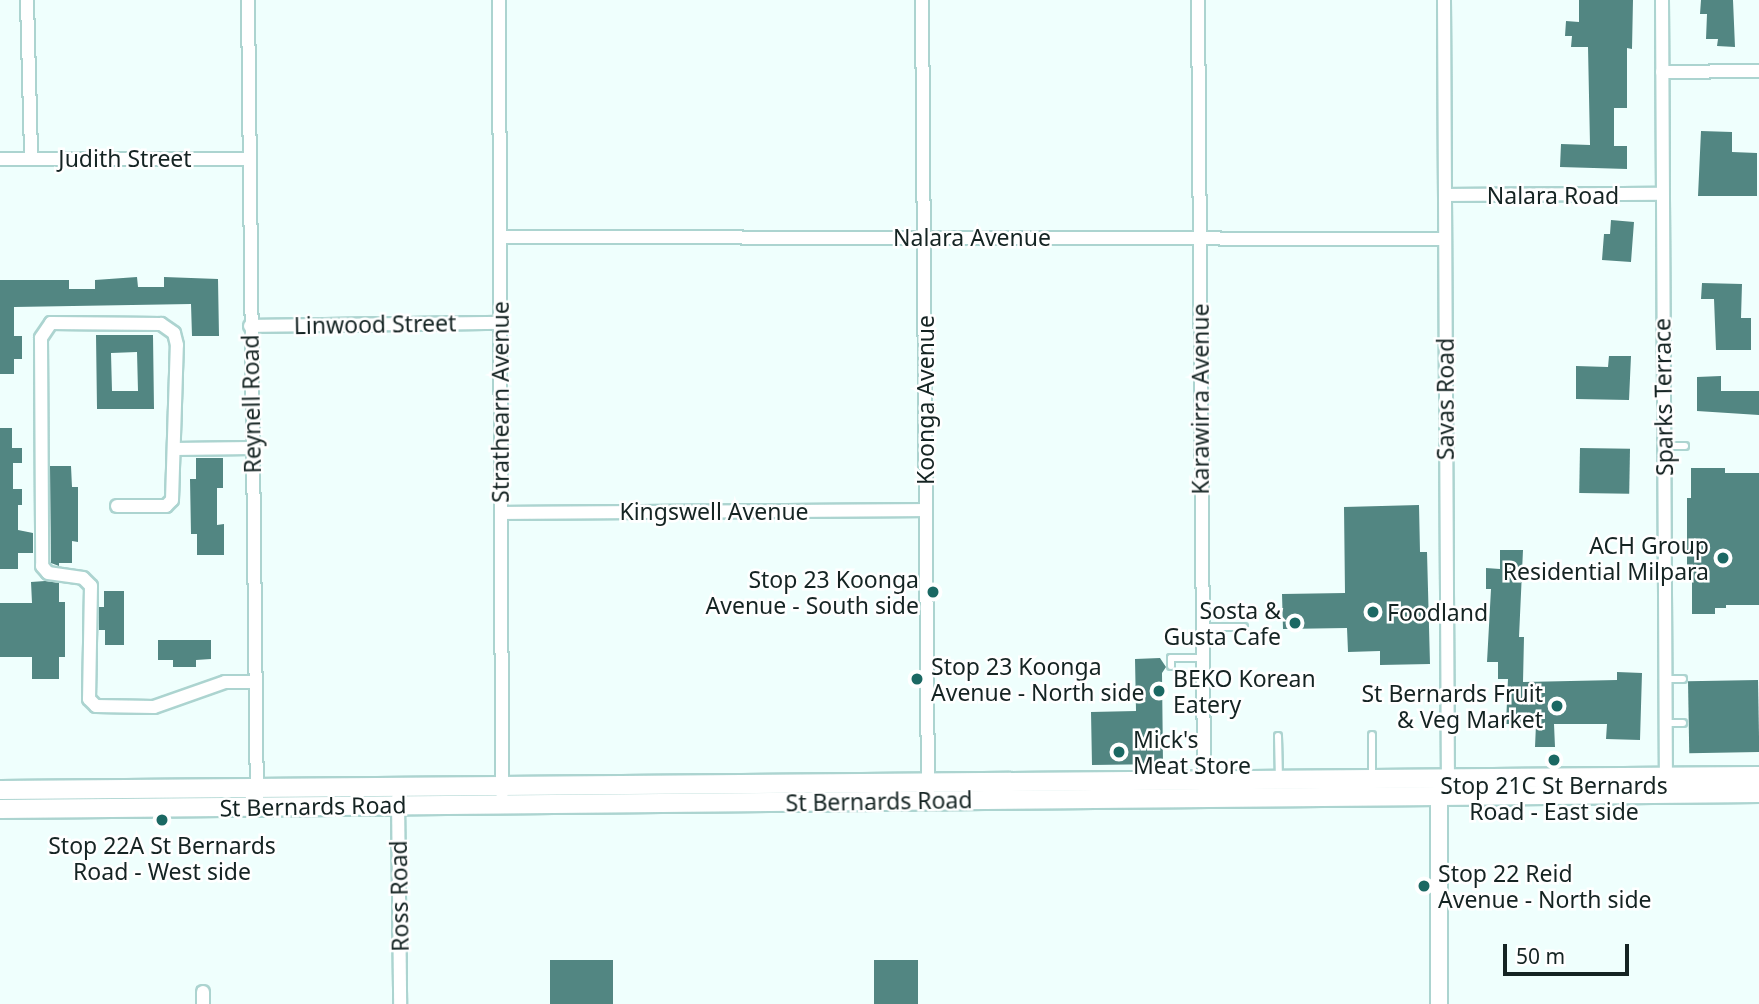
<!DOCTYPE html>
<html>
<head>
<meta charset="utf-8">
<style>
	body { margin:0 }
	#map { position:relative; width:1759px; height:1004px; overflow:hidden; background:#effffd; font-family:"Noto Sans",sans-serif }
	div>[style] { position:absolute }
	.building>* { inset:0; background:#528682; transform-origin:0 0 }
	.roads { filter:drop-shadow(2px 0 #acd4d0) drop-shadow(-2px 0 #acd4d0) drop-shadow(0 2px #acd4d0) drop-shadow(0 -2px #acd4d0) }
	.service>* { height:6px; margin:-3px; padding:0 3px; transform-origin:3px; border-radius:3px; background:#fff }
	.minor>* { height:12px; margin:-6px; padding:0 6px; transform-origin:6px; border-radius:6px; background:#fff }
	.tertiary>* { height:16px; margin:-8px; padding:0 8px; transform-origin:8px; border-radius:8px; background:#fff }
	.secondary>* { height:18px; margin:-9px; padding:0 9px; transform-origin:9px; border-radius:9px; background:#fff }
	.dots>* { width:19px; height:19px; translate:-50% -50%; box-sizing:border-box; border:4px solid #fff; border-radius:50% }
	span { translate:-50% -50%; white-space:nowrap; text-align:center; line-height:1.15; -webkit-text-stroke:5px #fff; paint-order:stroke }
	.street-label { font-size:23px; color:#152423 }
	.poi-label { font-size:23px; color:#152423 }
	.right { translate:-100% -50%; text-align:right }
	.left { translate:0 -50%; text-align:left }
	.scale { position:absolute; left:1503px; top:944px; width:126px; height:32px; box-sizing:border-box; border:4px solid #152423; border-top:0; padding-left:9px; font-size:21px; line-height:24px; white-space:nowrap; color:#152423; -webkit-text-stroke:5px #fff; paint-order:stroke }
</style>
</head>
<body>
<div id="map">
	<div class="building">
		<i style="clip-path:polygon(1579px 0,1633px 0,1632px 49px,1627px 48px,1627px 108px,1614px 108px,1614px 146px,1627px 146px,1627px 169px,1560px 167px,1561px 144px,1590px 145px,1588px 47px,1571px 47px,1572px 36px,1565px 36px,1566px 21px,1579px 22px)"></i>
		<i style="clip-path:polygon(1701px 0,1733px 0,1735px 47px,1717px 46px,1718px 39px,1706px 39px,1707px 14px,1700px 14px)"></i>
		<i style="clip-path:polygon(1701px 131px,1732px 132px,1732px 152px,1757px 153px,1757px 196px,1698px 196px)"></i>
		<i style="clip-path:polygon(1611px 220px,1634px 222px,1631px 262px,1602px 260px,1604px 234px,1610px 234px)"></i>
		<i style="clip-path:polygon(137px 277px,138px 287px,164px 287px,164px 277px,218px 279px,219px 336px,192px 336px,191px 304px,14px 307px,14px 336px,22px 336px,22px 359px,14px 359px,14px 374px,0 374px,0 280px,69px 280px,69px 289px,95px 289px,95px 280px)"></i>
		<i style="clip-path:polygon(1702px 283px,1742px 284px,1741px 318px,1751px 318px,1751px 350px,1716px 350px,1714px 299px,1701px 299px)"></i>
		<i style="clip-path:polygon(evenodd,96px 335px,153px 335px,154px 409px,97px 409px,96px 335px,137px 352px,138px 391px,112px 391px,111px 353px,137px 352px)"></i>
		<i style="clip-path:polygon(1609px 356px,1631px 356px,1629px 400px,1576px 399px,1576px 366px,1608px 367px)"></i>
		<i style="clip-path:polygon(1721px 376px,1721px 391px,1759px 391px,1759px 415px,1697px 411px,1697px 377px)"></i>
		<i style="clip-path:polygon(0 428px,12px 428px,12px 448px,22px 448px,22px 463px,13px 463px,13px 489px,22px 489px,22px 505px,18px 505px,18px 530px,33px 533px,33px 553px,18px 553px,18px 569px,0 569px)"></i>
		<i style="left:1580px;top:448px;width:50px;height:45px;rotate:1deg"></i>
		<i style="clip-path:polygon(196px 458px,223px 458px,223px 488px,217px 488px,217px 525px,224px 524px,224px 555px,197px 555px,197px 534px,191px 534px,190px 479px,196px 479px)"></i>
		<i style="clip-path:polygon(50px 466px,71px 466px,72px 487px,78px 487px,78px 542px,72px 541px,72px 563px,59px 563px,59px 566px,51px 563px)"></i>
		<i style="clip-path:polygon(1691px 468px,1725px 468px,1725px 473px,1759px 473px,1759px 605px,1726px 605px,1726px 608px,1715px 608px,1715px 614px,1692px 614px,1692px 578px,1687px 578px,1687px 498px,1691px 498px)"></i>
		<i style="clip-path:polygon(1419px 505px,1420px 552px,1427px 552px,1430px 664px,1380px 665px,1380px 651px,1348px 652px,1347px 628px,1283px 629px,1282px 594px,1345px 593px,1344px 507px)"></i>
		<i style="clip-path:polygon(1500px 550px,1523px 550px,1519px 637px,1524px 637px,1523px 682px,1617px 680px,1617px 672px,1642px 673px,1640px 740px,1606px 739px,1607px 724px,1554px 724px,1555px 747px,1535px 747px,1536px 724px,1506px 724px,1508px 679px,1498px 679px,1498px 662px,1487px 662px,1491px 589px,1486px 589px,1486px 568px,1500px 569px)"></i>
		<i style="clip-path:polygon(45px 581px,59px 583px,59px 602px,65px 602px,65px 657px,59px 657px,59px 679px,32px 679px,32px 657px,0 657px,0 603px,32px 603px,31px 582px)"></i>
		<i style="clip-path:polygon(104px 591px,124px 591px,124px 645px,105px 645px,105px 630px,99px 630px,99px 607px,104px 607px)"></i>
		<i style="clip-path:polygon(158px 640px,211px 640px,211px 659px,196px 660px,196px 667px,173px 667px,173px 660px,158px 660px)"></i>
		<i style="clip-path:polygon(1160px 658px,1166px 667px,1162px 673px,1163px 764px,1092px 765px,1091px 712px,1136px 711px,1135px 659px)"></i>
		<i style="left:1758px;top:680px;width:72px;height:70px;rotate:89deg"></i>
		<i style="left:550px;top:960px;width:63px;height:44px"></i>
		<i style="left:874px;top:960px;width:44px;height:44px"></i>
	</div>
	<div class="roads">
		<div class="service">
			<i style="left:1663px;top:446px;width:22px"></i>
			<i style="left:1204px;top:627px;width:40px"></i>
			<i style="left:1171px;top:666px;width:8px;rotate:-90deg"></i>
			<i style="left:1171px;top:658px;width:30px"></i>
			<i style="left:1665px;top:679px;width:18px"></i>
			<i style="left:1666px;top:723px;width:17px"></i>
			<i style="left:1372px;top:735px;width:42px;rotate:90deg"></i>
			<i style="left:1278px;top:736px;width:44px;rotate:88.7deg"></i>
		</div>
		<div class="minor">
			<i style="left:27px;top:0;width:157px;rotate:88.5deg"></i>
			<i style="left:248px;top:0;width:808px;rotate:89.36deg"></i>
			<i style="left:499px;top:0;width:793px;rotate:89.78deg"></i>
			<i style="left:922px;top:0;width:791px;rotate:89.57deg"></i>
			<i style="left:1198px;top:0;width:787px;rotate:89.56deg"></i>
			<i style="left:1444px;top:0;width:778px;rotate:89.71deg"></i>
			<i style="left:1448px;top:778px;width:5px;rotate:112deg"></i>
			<i style="left:1662px;top:0;width:783px;rotate:89.71deg"></i>
			<i style="left:1662px;top:72px;width:97px;rotate:-0.6deg"></i>
			<i style="left:0;top:159px;width:250px"></i>
			<i style="left:1446px;top:195px;width:214px;rotate:-0.3deg"></i>
			<i style="left:500px;top:237px;width:944px;rotate:0.12deg"></i>
			<i style="left:250px;top:326px;width:250px;rotate:-0.7deg"></i>
			<i style="left:174px;top:449px;width:78px;rotate:-0.7deg"></i>
			<i style="left:117px;top:506px;width:49px"></i>
			<i style="left:166px;top:506px;width:8px;rotate:-45deg"></i>
			<i style="left:172px;top:500px;width:155px;rotate:-88.2deg"></i>
			<i style="left:177px;top:345px;width:12px;rotate:-104deg"></i>
			<i style="left:174px;top:333px;width:16px;rotate:-145deg"></i>
			<i style="left:161px;top:324px;width:110px;rotate:-179.5deg"></i>
			<i style="left:51px;top:323px;width:18px;rotate:124deg"></i>
			<i style="left:41px;top:338px;width:228px;rotate:89.7deg"></i>
			<i style="left:42px;top:566px;width:9px;rotate:49deg"></i>
			<i style="left:48px;top:573px;width:35px;rotate:8deg"></i>
			<i style="left:83px;top:578px;width:11px;rotate:45deg"></i>
			<i style="left:91px;top:586px;width:113px;rotate:91deg"></i>
			<i style="left:89px;top:699px;width:10px;rotate:45deg"></i>
			<i style="left:96px;top:706px;width:58px;rotate:1deg"></i>
			<i style="left:154px;top:707px;width:75px;rotate:-19.4deg"></i>
			<i style="left:225px;top:682px;width:30px"></i>
			<i style="left:501px;top:513px;width:425px;rotate:-0.4deg"></i>
			<i style="left:398px;top:798px;width:206px;rotate:89.4deg"></i>
			<i style="left:203px;top:992px;width:12px;rotate:90deg"></i>
		</div>
		<div class="tertiary">
			<i style="left:1439px;top:1004px;width:208px;rotate:-90deg"></i>
		</div>
		<div class="secondary">
			<i style="left:0;top:790px;width:1759px;rotate:-0.46deg"></i>
			<i style="left:0;top:809px;width:1759px;rotate:-0.52deg"></i>
		</div>
	</div>
	<div class="dots">
		<i style="left:1723px;top:558px;background:#1b6863"></i>
		<i style="left:933px;top:592px;background:#1b6863"></i>
		<i style="left:1373px;top:612px;background:#1b6863"></i>
		<i style="left:1295px;top:623px;background:#1b6863"></i>
		<i style="left:917px;top:679px;background:#1b6863"></i>
		<i style="left:1159px;top:691px;background:#1b6863"></i>
		<i style="left:1557px;top:706px;background:#1b6863"></i>
		<i style="left:1119px;top:752px;background:#1b6863"></i>
		<i style="left:1554px;top:760px;background:#1b6863"></i>
		<i style="left:162px;top:820px;background:#1b6863"></i>
		<i style="left:1424px;top:886px;background:#1b6863"></i>
	</div>
	<div class="street-label">
		<span style="left:125px;top:158px">Judith Street</span>
		<span style="left:1553px;top:195px">Nalara Road</span>
		<span style="left:972px;top:237px">Nalara Avenue</span>
		<span style="left:375px;top:324px;rotate:-1deg">Linwood Street</span>
		<span style="left:1663px;top:397px;rotate:-91deg">Sparks Terrace</span>
		<span style="left:1200px;top:399px;rotate:-90deg">Karawirra Avenue</span>
		<span style="left:1445px;top:399px;rotate:-90deg">Savas Road</span>
		<span style="left:925px;top:400px;rotate:-90deg">Koonga Avenue</span>
		<span style="left:500px;top:402px;rotate:-90deg">Strathearn Avenue</span>
		<span style="left:251px;top:404px;rotate:-91deg">Reynell Road</span>
		<span style="left:714px;top:511px">Kingswell Avenue</span>
		<span style="left:879px;top:801px;rotate:-1deg">St Bernards Road</span>
		<span style="left:313px;top:806px;rotate:-1deg">St Bernards Road</span>
		<span style="left:399px;top:896px;rotate:-91deg">Ross Road</span>
	</div>
	<div class="poi-label">
		<span class="right" style="left:1709px;top:558px">ACH Group<br>Residential Milpara</span>
		<span class="right" style="left:919px;top:592px">Stop 23 Koonga<br>Avenue - South side</span>
		<span class="right" style="left:1281px;top:623px">Sosta &amp;<br>Gusta Cafe</span>
		<span class="left" style="left:1387px;top:612px">Foodland</span>
		<span class="left" style="left:931px;top:679px">Stop 23 Koonga<br>Avenue - North side</span>
		<span class="left" style="left:1173px;top:691px">BEKO Korean<br>Eatery</span>
		<span class="right" style="left:1543px;top:706px">St Bernards Fruit<br>&amp; Veg Market</span>
		<span class="left" style="left:1133px;top:752px">Mick's<br>Meat Store</span>
		<span style="left:1554px;top:798px">Stop 21C St Bernards<br>Road - East side</span>
		<span style="left:162px;top:858px">Stop 22A St Bernards<br>Road - West side</span>
		<span class="left" style="left:1438px;top:886px">Stop 22 Reid<br>Avenue - North side</span>
	</div>
	<div class="scale">50 m</div>
</div>
</body>
</html>
